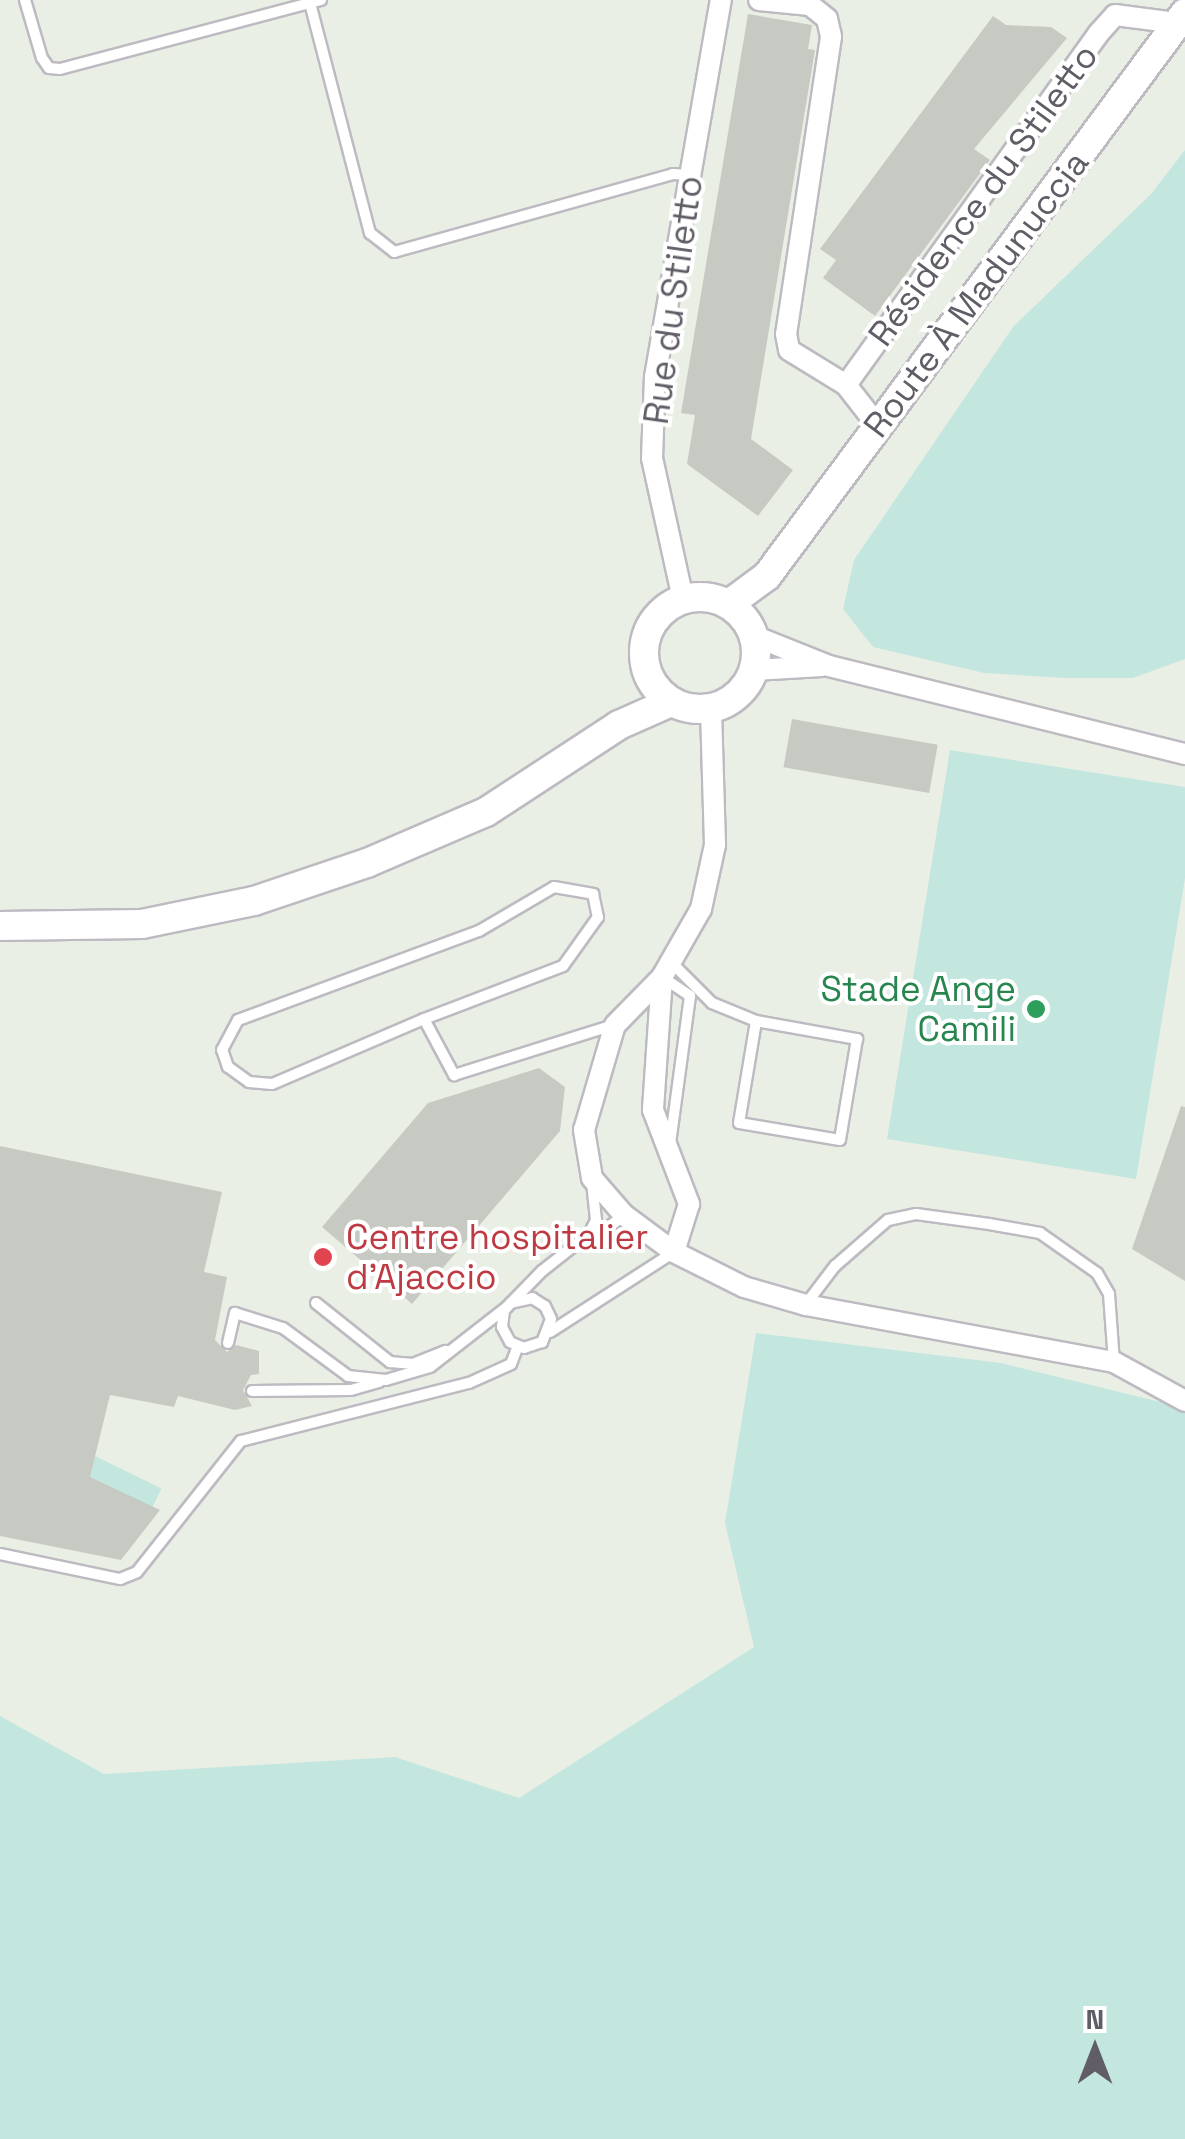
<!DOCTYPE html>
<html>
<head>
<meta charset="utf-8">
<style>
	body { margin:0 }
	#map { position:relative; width:1185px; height:2139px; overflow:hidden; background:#eaefe6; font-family:"Space Grotesk",sans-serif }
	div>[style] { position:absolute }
	.green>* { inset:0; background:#c3e6df; transform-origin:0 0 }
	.building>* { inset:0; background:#c7cac2; transform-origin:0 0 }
	.roads { filter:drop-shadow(2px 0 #bdbac1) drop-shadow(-2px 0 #bdbac1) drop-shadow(0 2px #bdbac1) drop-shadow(0 -2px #bdbac1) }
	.lane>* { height:10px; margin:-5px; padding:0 5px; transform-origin:5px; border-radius:5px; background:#fff }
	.street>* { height:20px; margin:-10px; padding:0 10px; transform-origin:10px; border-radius:10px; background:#fff }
	.secondary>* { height:28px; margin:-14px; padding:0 14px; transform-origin:14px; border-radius:14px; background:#fff }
	.secondary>.ring { margin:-14px; padding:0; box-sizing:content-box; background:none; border:28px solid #fff; border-radius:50% }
	.dots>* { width:28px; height:28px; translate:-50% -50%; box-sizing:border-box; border:5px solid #fff; border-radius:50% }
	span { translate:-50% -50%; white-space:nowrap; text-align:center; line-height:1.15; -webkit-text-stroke:8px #fff; paint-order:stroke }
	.street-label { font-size:35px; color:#605d66 }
	.leisure-label { font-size:35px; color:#27864d }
	.right { translate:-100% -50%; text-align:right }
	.health-label { font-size:35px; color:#be3a42 }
	.left { translate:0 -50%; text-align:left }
	.north { position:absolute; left:1045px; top:1999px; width:100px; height:100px; -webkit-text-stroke:8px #fff; paint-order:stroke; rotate:0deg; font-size:28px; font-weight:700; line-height:40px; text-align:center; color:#605d66 }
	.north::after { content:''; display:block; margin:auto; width:35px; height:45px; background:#605d66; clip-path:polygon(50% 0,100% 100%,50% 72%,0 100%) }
</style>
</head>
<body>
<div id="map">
	<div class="green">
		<i style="clip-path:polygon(1185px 150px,1185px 659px,1133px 678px,1065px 678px,984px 673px,873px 647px,843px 609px,854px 560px,1013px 327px,1151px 194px)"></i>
		<i style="clip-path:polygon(950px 750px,1185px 787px,1185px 878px,1136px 1179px,887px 1139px)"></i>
		<i style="clip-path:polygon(756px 1333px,1001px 1363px,1185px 1408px,1185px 2139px,0 2139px,0 1716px,104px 1774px,395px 1757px,519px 1798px,754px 1647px,725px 1523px)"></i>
		<i style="left:95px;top:1456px;width:74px;height:22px;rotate:26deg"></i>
	</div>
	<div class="building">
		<i style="clip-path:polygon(748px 14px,812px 25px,808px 49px,815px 50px,751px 439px,793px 470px,758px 516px,687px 464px,695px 415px,681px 413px)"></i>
		<i style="clip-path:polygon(993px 16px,1006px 25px,1051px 27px,1067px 38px,974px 149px,990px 160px,875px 316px,823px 278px,836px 260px,820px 249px)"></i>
		<i style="left:792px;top:719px;width:148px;height:49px;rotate:10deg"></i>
		<i style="clip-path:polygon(539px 1068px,565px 1087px,560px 1131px,412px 1304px,322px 1227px,428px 1103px)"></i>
		<i style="clip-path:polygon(1181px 1106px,1185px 1107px,1185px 1281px,1132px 1249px)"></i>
		<i style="clip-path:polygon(0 1146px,222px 1192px,204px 1272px,227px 1277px,215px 1340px,227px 1352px,236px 1345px,259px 1351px,259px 1374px,251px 1375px,243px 1390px,252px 1406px,235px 1410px,178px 1396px,174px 1407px,110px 1395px,90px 1477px,160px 1510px,121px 1560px,0 1536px)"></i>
	</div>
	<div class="roads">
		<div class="lane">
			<i style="left:25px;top:0;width:60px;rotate:73.7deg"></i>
			<i style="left:42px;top:58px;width:12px;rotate:55deg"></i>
			<i style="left:49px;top:68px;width:11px;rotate:5deg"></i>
			<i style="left:60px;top:69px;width:270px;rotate:-14.8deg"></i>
			<i style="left:310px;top:3px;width:238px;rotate:75.4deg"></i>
			<i style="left:370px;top:233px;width:31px;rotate:38deg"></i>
			<i style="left:394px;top:252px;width:290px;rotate:-15.6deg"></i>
			<i style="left:673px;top:174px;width:17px;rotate:3deg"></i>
			<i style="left:671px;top:962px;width:58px;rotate:45deg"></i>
			<i style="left:712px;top:1003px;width:48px;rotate:22.2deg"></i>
			<i style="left:756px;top:1021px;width:103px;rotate:10.1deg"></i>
			<i style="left:857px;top:1039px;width:102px;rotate:99.6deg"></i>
			<i style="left:840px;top:1140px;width:102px;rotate:-170.4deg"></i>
			<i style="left:739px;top:1123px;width:103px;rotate:-80.5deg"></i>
			<i style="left:662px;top:977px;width:34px;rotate:34deg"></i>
			<i style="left:690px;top:996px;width:148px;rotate:97.7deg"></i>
			<i style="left:424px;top:1019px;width:165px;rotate:156.8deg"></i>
			<i style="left:272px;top:1084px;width:23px;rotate:-175deg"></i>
			<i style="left:249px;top:1082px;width:26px;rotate:-144deg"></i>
			<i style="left:228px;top:1067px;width:18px;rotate:-109deg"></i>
			<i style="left:222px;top:1050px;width:34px;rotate:-62deg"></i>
			<i style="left:238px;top:1020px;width:257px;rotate:-20.3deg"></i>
			<i style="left:479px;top:931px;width:87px;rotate:-30.4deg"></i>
			<i style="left:554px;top:887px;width:40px;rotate:10deg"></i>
			<i style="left:593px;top:894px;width:24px;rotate:78deg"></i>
			<i style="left:598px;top:917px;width:60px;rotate:125.5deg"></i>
			<i style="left:563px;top:966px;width:149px;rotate:159.1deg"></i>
			<i style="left:424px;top:1019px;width:64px;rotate:61.8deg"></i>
			<i style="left:454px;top:1075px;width:168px;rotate:-17.4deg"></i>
			<i style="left:585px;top:1246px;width:50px;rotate:-38.5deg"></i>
			<i style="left:316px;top:1303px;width:95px;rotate:38.6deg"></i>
			<i style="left:390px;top:1362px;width:23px;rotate:5deg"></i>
			<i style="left:413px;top:1364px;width:35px;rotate:-22deg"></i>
			<i style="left:511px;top:1303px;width:22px;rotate:-13deg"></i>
			<i style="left:532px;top:1298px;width:15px;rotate:32deg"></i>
			<i style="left:545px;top:1306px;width:14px;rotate:65deg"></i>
			<i style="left:551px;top:1319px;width:25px;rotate:111deg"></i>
			<i style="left:542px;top:1342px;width:19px;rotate:162deg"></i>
			<i style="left:524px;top:1348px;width:15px;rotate:-157deg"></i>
			<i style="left:510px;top:1342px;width:17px;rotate:-118deg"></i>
			<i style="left:502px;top:1327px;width:17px;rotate:-83deg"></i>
			<i style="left:504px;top:1310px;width:54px;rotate:-45.7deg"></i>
			<i style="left:542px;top:1271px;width:60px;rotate:-38.2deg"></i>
			<i style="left:589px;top:1234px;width:16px;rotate:-63deg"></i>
			<i style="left:596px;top:1220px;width:38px;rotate:-96deg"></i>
			<i style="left:806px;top:1304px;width:48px;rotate:-52.7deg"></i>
			<i style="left:835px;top:1266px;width:70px;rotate:-41deg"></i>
			<i style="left:888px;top:1220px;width:29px;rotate:-12deg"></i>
			<i style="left:916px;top:1214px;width:74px;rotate:7.8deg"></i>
			<i style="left:989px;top:1224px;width:52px;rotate:10deg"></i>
			<i style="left:1040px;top:1233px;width:70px;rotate:35.1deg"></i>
			<i style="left:1097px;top:1273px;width:24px;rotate:60deg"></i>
			<i style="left:1109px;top:1294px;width:68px;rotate:85.8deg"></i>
			<i style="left:550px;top:1332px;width:148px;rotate:-32.8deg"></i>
			<i style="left:228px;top:1343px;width:31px;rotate:-77deg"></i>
			<i style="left:235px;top:1313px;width:50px;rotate:17.4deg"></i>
			<i style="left:283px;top:1328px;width:81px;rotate:36.4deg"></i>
			<i style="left:348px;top:1376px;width:38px;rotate:6deg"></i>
			<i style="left:386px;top:1380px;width:46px;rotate:-16.5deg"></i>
			<i style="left:430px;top:1367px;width:98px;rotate:-37.9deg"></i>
			<i style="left:252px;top:1391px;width:99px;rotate:-0.6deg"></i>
			<i style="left:351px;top:1390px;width:29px;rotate:-16deg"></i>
			<i style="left:0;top:1554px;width:123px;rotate:11.8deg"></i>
			<i style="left:120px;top:1579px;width:18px;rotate:-22deg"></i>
			<i style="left:137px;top:1572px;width:167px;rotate:-51.6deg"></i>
			<i style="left:241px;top:1441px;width:235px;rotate:-14.3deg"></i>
			<i style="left:469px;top:1383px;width:46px;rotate:-24.3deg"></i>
			<i style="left:511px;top:1364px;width:19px;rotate:-69deg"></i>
		</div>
		<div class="street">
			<i style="left:759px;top:0;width:51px;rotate:5.6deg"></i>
			<i style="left:810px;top:5px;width:22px;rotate:39deg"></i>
			<i style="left:827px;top:19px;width:18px;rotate:77deg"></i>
			<i style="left:831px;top:37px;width:300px;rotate:98.6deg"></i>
			<i style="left:786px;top:334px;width:16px;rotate:79deg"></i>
			<i style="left:789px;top:350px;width:67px;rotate:31.6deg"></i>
			<i style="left:878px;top:426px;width:52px;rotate:-128deg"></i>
			<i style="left:846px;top:385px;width:432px;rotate:-54.3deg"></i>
			<i style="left:1098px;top:34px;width:25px;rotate:-48deg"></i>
			<i style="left:1115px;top:15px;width:63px;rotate:7.4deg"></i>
			<i style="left:683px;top:599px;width:144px;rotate:-102.4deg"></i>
			<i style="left:652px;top:458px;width:81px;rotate:-87.9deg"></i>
			<i style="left:655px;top:377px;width:383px;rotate:-80.1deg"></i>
			<i style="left:754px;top:636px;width:81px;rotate:21.8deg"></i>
			<i style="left:829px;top:666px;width:367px;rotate:13.9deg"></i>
			<i style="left:754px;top:670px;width:68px;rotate:-3.4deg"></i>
			<i style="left:662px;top:977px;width:133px;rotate:93.9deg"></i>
			<i style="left:653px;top:1110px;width:101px;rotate:69deg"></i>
			<i style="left:689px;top:1204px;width:50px;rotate:107.4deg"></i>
			<i style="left:674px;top:1252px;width:62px;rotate:-143.5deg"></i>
			<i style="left:624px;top:1215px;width:49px;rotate:-130.9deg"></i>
			<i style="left:592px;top:1178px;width:49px;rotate:-99.5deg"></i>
			<i style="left:584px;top:1130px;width:109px;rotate:-73.6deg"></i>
			<i style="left:615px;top:1025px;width:67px;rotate:-45.6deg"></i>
			<i style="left:662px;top:977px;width:78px;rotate:-60.2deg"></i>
			<i style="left:701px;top:909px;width:66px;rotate:-77.7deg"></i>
			<i style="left:715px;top:845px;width:136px;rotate:-91.7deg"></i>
			<i style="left:674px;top:1252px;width:78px;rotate:26.6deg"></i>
			<i style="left:744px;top:1287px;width:65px;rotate:16.2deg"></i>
			<i style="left:806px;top:1305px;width:313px;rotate:10.5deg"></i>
			<i style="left:1114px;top:1362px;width:81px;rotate:28.8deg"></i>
		</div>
		<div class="secondary">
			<i class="ring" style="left:644px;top:597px;width:84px;height:84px"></i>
			<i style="left:729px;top:604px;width:47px;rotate:-36.4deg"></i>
			<i style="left:767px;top:576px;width:701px;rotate:-53.41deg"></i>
			<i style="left:0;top:926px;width:142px;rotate:-0.8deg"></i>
			<i style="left:142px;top:924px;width:114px;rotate:-11.6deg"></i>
			<i style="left:254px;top:901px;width:119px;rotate:-18.6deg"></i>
			<i style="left:367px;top:863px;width:129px;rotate:-23.2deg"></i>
			<i style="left:486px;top:812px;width:159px;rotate:-33.2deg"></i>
			<i style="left:619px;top:725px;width:57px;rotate:-23.9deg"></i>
		</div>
	</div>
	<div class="dots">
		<i style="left:1036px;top:1009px;background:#2e9e5b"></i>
		<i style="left:323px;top:1257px;background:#e0444e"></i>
	</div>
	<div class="street-label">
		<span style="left:983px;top:195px;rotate:-54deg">Résidence du Stiletto</span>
		<span style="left:976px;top:294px;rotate:-53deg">Route À Madunuccia</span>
		<span style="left:673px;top:300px;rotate:-82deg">Rue du Stiletto</span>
	</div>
	<div class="leisure-label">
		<span class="right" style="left:1016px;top:1009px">Stade Ange<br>Camili</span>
	</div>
	<div class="health-label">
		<span class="left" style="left:346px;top:1257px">Centre hospitalier<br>d'Ajaccio</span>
	</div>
	<div class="north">N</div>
</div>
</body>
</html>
